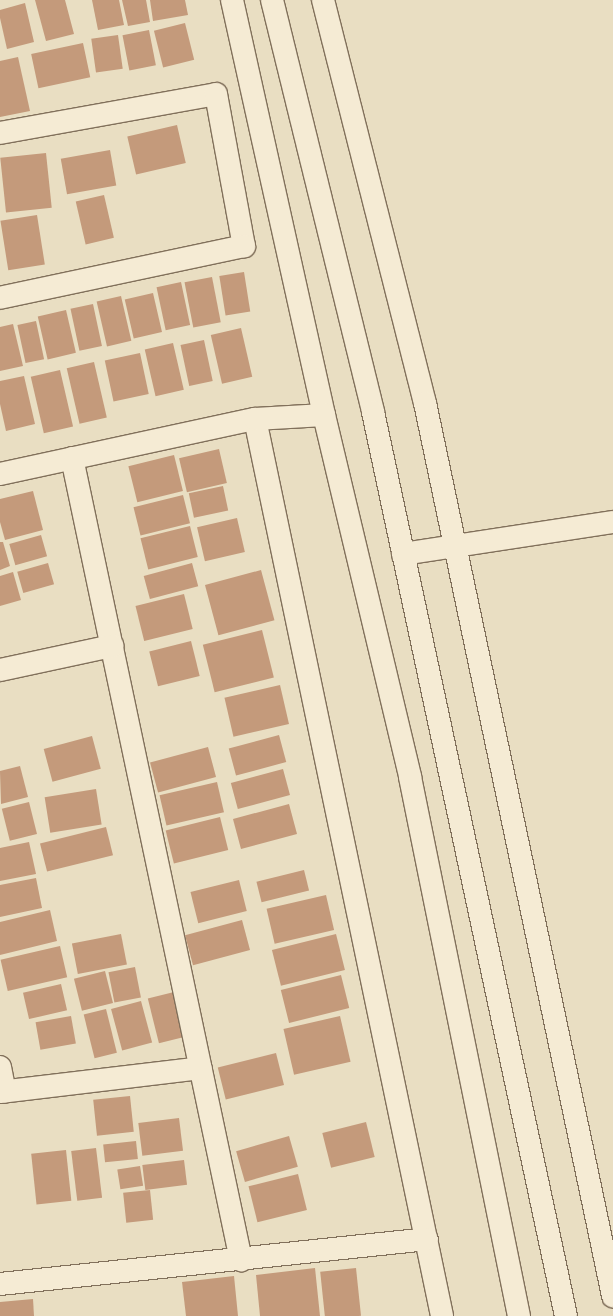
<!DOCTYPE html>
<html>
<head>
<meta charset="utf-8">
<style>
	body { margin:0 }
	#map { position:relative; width:613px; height:1316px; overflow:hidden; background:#e9dec2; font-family:"Source Serif 4",serif }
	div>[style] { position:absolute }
	.building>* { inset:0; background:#c49a7b; transform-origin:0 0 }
	.roads { filter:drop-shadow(1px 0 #81705b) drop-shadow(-1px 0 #81705b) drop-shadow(0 1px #81705b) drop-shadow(0 -1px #81705b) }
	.minor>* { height:22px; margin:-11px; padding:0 11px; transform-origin:11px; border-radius:11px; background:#f5ebd4 }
	.tertiary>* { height:22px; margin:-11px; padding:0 11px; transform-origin:11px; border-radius:11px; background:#f5ebd4 }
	span { translate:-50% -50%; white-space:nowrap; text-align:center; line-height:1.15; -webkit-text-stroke:3px #f2e8d0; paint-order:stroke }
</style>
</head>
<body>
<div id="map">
	<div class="building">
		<i style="clip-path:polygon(35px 0,65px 0,74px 34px,46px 41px)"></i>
		<i style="clip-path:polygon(92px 0,119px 0,124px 25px,98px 30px)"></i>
		<i style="clip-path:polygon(122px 0,146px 0,150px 22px,128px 26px)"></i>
		<i style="clip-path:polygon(150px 0,185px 0,188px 15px,153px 21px)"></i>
		<i style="clip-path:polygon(25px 3px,34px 42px,7px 49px,0 18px,0 10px)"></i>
		<i style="left:185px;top:23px;width:38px;height:32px;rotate:76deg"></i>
		<i style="left:149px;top:30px;width:36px;height:27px;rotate:79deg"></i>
		<i style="left:118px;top:35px;width:34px;height:27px;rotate:82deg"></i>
		<i style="left:83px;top:43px;width:35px;height:53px;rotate:78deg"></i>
		<i style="clip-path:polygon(18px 57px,30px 111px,0 117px,0 61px)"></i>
		<i style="left:177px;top:125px;width:39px;height:51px;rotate:77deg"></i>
		<i style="left:110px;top:150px;width:36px;height:50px;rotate:80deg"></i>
		<i style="left:46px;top:153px;width:55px;height:46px;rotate:84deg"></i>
		<i style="left:104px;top:195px;width:44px;height:29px;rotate:77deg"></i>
		<i style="left:37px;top:215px;width:50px;height:37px;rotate:81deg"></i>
		<i style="left:244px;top:272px;width:40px;height:25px;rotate:81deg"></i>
		<i style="left:212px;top:277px;width:46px;height:28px;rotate:79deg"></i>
		<i style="left:181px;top:282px;width:44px;height:25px;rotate:78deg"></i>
		<i style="left:153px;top:293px;width:40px;height:29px;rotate:77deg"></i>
		<i style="left:121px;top:296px;width:46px;height:25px;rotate:77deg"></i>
		<i style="left:93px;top:304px;width:43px;height:23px;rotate:78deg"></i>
		<i style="left:66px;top:310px;width:44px;height:29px;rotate:77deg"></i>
		<i style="left:36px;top:321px;width:39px;height:19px;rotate:78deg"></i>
		<i style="clip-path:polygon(13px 324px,23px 366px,0 371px,0 327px)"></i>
		<i style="left:241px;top:328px;width:50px;height:31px;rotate:77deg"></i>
		<i style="left:204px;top:340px;width:42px;height:24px;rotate:78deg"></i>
		<i style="left:173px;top:343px;width:48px;height:29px;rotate:77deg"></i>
		<i style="left:140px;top:353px;width:42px;height:36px;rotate:78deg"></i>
		<i style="left:94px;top:362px;width:57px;height:28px;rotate:77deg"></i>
		<i style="left:60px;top:370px;width:58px;height:30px;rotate:77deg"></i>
		<i style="clip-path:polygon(24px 376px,35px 424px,6px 431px,0 404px,0 381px)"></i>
		<i style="left:219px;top:449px;width:35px;height:41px;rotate:77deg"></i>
		<i style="left:174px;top:455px;width:37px;height:47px;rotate:76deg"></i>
		<i style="left:223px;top:486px;width:25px;height:35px;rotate:78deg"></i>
		<i style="clip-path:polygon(33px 491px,43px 530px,5px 540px,0 522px,0 499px)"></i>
		<i style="left:183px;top:495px;width:29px;height:51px;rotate:76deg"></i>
		<i style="left:237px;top:518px;width:35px;height:41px;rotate:77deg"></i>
		<i style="left:190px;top:526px;width:32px;height:51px;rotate:76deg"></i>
		<i style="left:41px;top:535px;width:22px;height:33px;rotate:74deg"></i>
		<i style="clip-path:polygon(0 542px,3px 542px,10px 566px,0 570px)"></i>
		<i style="left:48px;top:563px;width:22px;height:32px;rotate:74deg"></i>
		<i style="left:192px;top:563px;width:24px;height:50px;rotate:75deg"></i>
		<i style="left:261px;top:570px;width:52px;height:58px;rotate:75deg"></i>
		<i style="clip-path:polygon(13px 572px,21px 600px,0 606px,0 576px)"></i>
		<i style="left:184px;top:594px;width:36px;height:50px;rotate:76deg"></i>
		<i style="left:262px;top:630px;width:49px;height:61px;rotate:76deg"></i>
		<i style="left:191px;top:641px;width:36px;height:43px;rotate:76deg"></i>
		<i style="left:280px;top:685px;width:40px;height:57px;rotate:77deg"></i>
		<i style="left:279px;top:735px;width:28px;height:52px;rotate:75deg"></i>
		<i style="left:92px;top:736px;width:34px;height:50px;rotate:75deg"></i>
		<i style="left:208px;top:747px;width:31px;height:60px;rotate:75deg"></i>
		<i style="clip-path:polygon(20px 766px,28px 797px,1px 804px,0 771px)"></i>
		<i style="left:283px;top:769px;width:27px;height:54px;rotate:75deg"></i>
		<i style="left:217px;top:782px;width:31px;height:59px;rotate:77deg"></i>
		<i style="left:96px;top:789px;width:36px;height:52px;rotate:81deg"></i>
		<i style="left:29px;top:802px;width:33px;height:28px;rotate:76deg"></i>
		<i style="left:289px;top:804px;width:31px;height:58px;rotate:75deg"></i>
		<i style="left:220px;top:817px;width:34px;height:56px;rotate:76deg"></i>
		<i style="left:106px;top:827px;width:29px;height:68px;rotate:76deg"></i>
		<i style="clip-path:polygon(29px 842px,36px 874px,0 881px,0 848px)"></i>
		<i style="left:304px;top:870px;width:21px;height:49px;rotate:76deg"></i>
		<i style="clip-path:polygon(36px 878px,42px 908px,0 917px,0 885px)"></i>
		<i style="left:239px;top:880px;width:32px;height:50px;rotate:76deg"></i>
		<i style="left:326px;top:895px;width:36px;height:61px;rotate:77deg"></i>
		<i style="clip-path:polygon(50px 910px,57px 941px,0 955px,0 922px)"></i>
		<i style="left:242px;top:920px;width:31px;height:59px;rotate:75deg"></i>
		<i style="left:121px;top:934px;width:31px;height:50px;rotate:79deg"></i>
		<i style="left:336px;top:934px;width:37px;height:66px;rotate:76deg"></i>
		<i style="left:60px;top:946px;width:32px;height:61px;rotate:77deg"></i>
		<i style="left:135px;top:967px;width:31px;height:27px;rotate:79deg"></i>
		<i style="left:105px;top:971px;width:33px;height:32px;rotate:76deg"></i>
		<i style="left:341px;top:975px;width:34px;height:62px;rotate:76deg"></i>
		<i style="left:61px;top:984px;width:27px;height:39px;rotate:77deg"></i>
		<i style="left:174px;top:992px;width:46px;height:27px;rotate:76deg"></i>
		<i style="left:141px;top:1001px;width:43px;height:31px;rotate:75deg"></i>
		<i style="left:106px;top:1009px;width:45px;height:23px;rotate:76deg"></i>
		<i style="left:71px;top:1016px;width:28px;height:36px;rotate:80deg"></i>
		<i style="left:340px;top:1016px;width:47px;height:58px;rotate:77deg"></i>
		<i style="left:276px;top:1053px;width:33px;height:60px;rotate:76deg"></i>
		<i style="left:130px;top:1096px;width:36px;height:37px;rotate:84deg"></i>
		<i style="left:179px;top:1118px;width:33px;height:41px;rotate:83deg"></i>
		<i style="left:366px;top:1122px;width:36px;height:45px;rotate:76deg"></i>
		<i style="left:289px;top:1136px;width:32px;height:55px;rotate:74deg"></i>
		<i style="left:136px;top:1141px;width:18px;height:33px;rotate:84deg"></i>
		<i style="left:96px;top:1148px;width:50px;height:25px;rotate:83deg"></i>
		<i style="left:66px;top:1150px;width:51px;height:35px;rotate:84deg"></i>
		<i style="left:184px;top:1160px;width:25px;height:42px;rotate:83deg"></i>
		<i style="left:140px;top:1166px;width:20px;height:23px;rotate:81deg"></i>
		<i style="left:298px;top:1174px;width:37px;height:51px;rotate:76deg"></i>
		<i style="left:150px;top:1190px;width:30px;height:27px;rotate:84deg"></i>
		<i style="clip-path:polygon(315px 1268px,320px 1316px,260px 1316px,256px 1275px)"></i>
		<i style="left:356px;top:1268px;width:48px;height:36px;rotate:84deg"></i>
		<i style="clip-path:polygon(234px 1276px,238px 1316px,186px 1316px,182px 1282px)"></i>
		<i style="clip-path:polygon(33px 1299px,34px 1316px,0 1316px,0 1302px)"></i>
	</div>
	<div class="roads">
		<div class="minor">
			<i style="left:232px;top:0;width:425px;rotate:77.5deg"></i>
			<i style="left:324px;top:415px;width:372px;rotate:76.6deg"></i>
			<i style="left:410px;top:777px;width:550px;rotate:78.57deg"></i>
			<i style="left:0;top:133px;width:219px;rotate:-10.2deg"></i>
			<i style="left:216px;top:94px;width:155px;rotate:79.6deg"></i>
			<i style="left:244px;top:246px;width:249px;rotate:168deg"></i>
			<i style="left:255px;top:419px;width:916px;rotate:78.22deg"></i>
			<i style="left:72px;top:458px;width:820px;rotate:78.1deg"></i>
			<i style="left:0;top:474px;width:261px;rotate:-12.2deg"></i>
			<i style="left:255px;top:419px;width:69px;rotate:-3.3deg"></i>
			<i style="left:403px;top:554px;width:212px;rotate:-8.7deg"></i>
			<i style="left:0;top:670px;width:115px;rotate:-12.1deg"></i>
			<i style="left:0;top:1067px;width:25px;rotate:79deg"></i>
			<i style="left:0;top:1092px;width:202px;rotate:-6.8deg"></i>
			<i style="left:0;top:1284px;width:429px;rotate:-6deg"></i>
		</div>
		<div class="tertiary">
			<i style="left:272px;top:0;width:424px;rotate:76.2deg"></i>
			<i style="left:373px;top:412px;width:924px;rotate:77.95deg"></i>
			<i style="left:323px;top:0;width:416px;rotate:75.8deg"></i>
			<i style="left:425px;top:403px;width:913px;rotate:78.11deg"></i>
		</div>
	</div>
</div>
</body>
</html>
